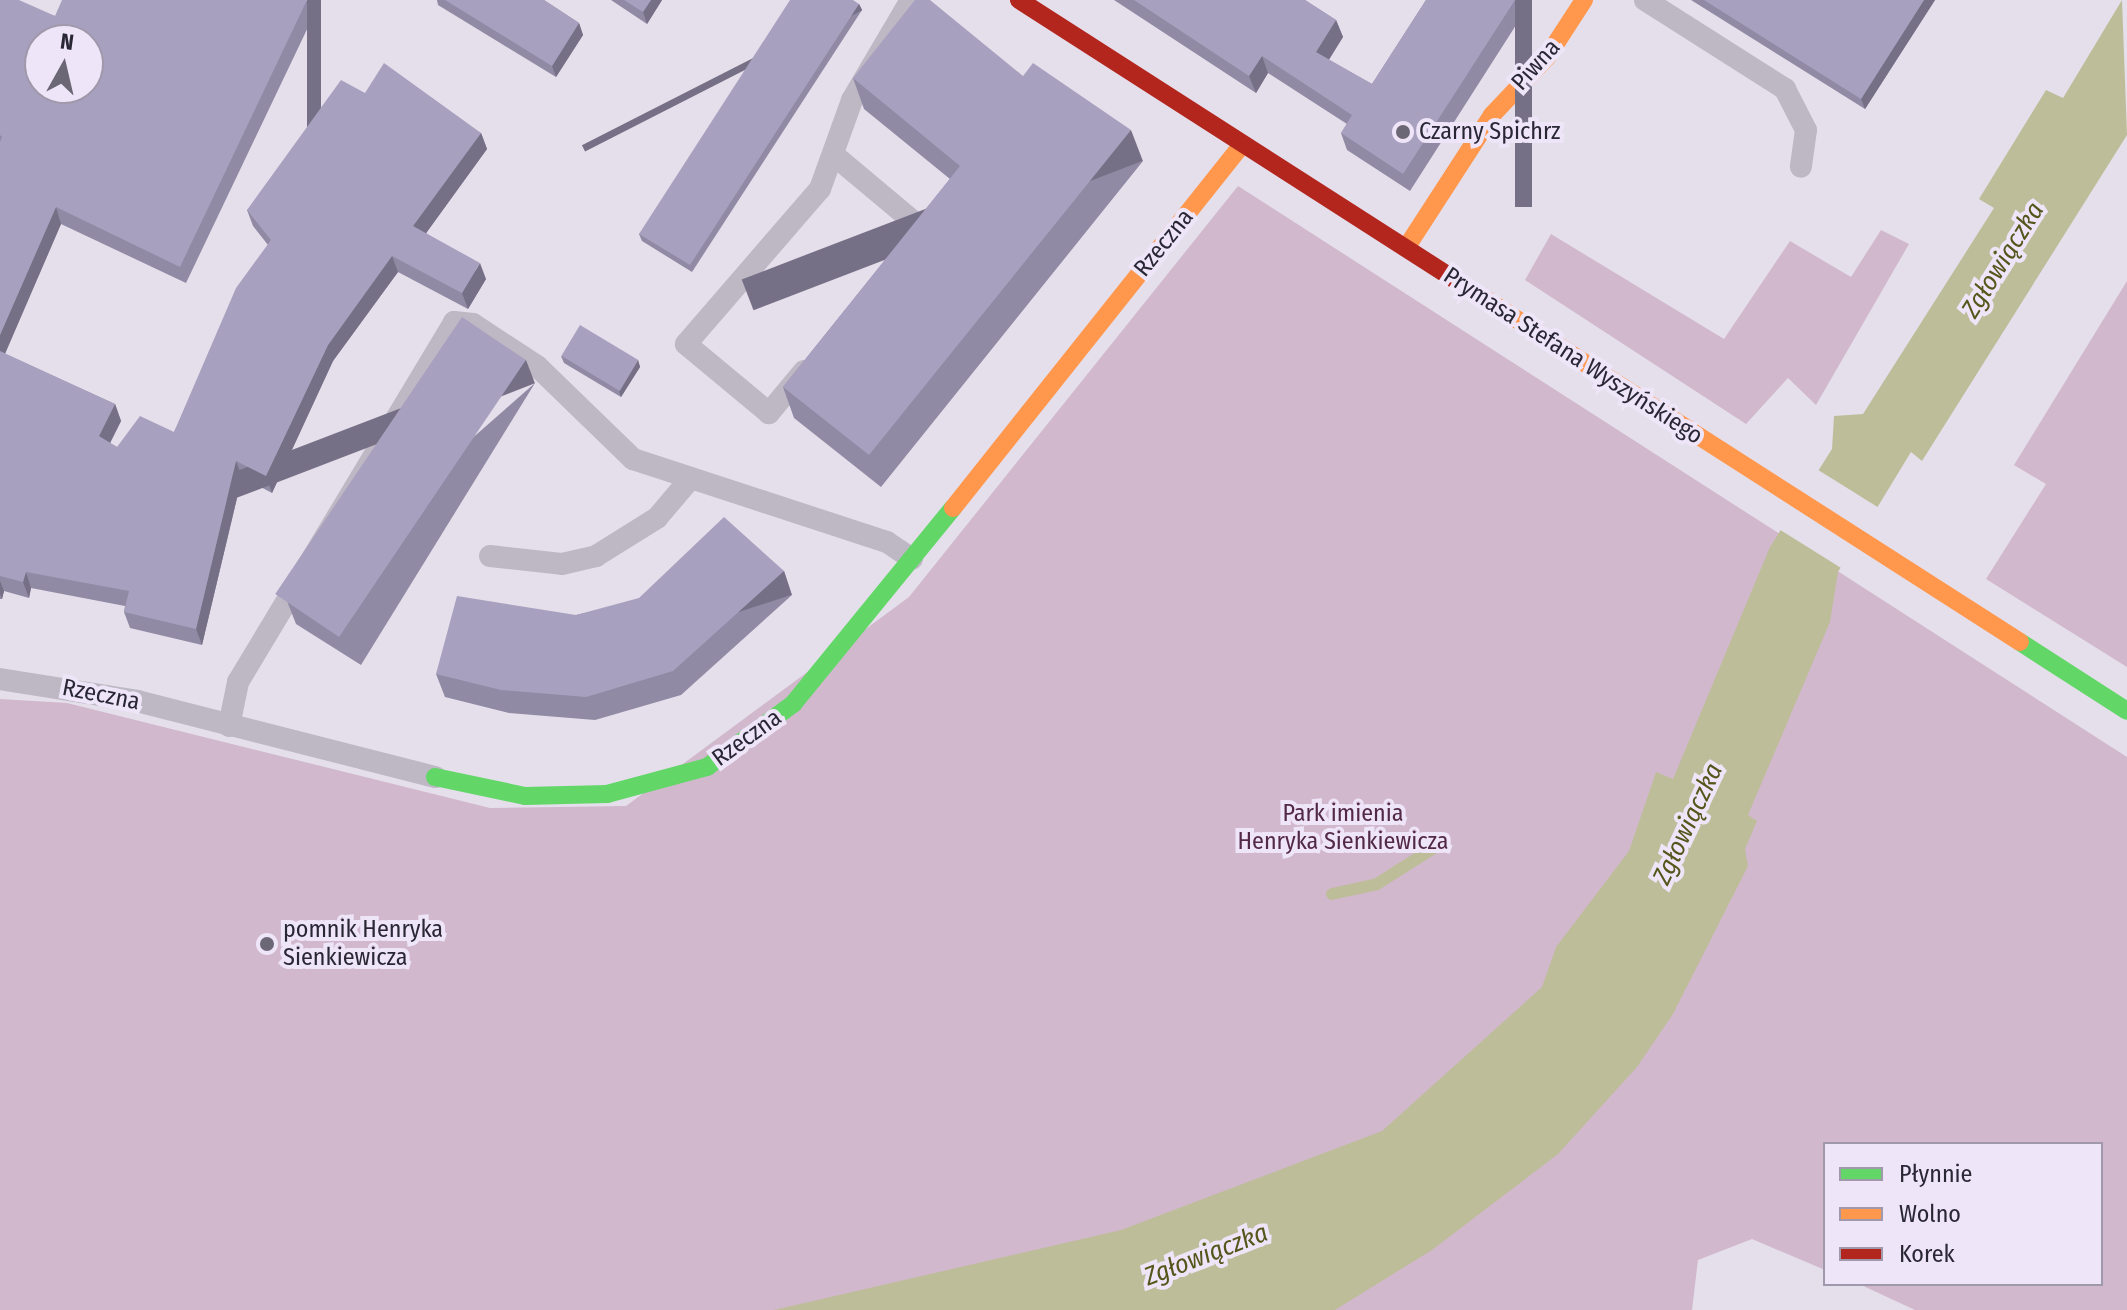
<!DOCTYPE html>
<html>
<head>
<meta charset="utf-8">
<style>
	body { margin:0 }
	#map { position:relative; width:2127px; height:1310px; overflow:hidden; background:#e5dfeb; font-family:"Fira Sans Condensed",sans-serif }
	div>[style] { position:absolute }
	.green>* { inset:0; background:#d1b8cd }
	.water>* { inset:0; background:#bebd9a }
	.pier>* { inset:0; background:#e5dfeb; transform-origin:0 0 }
	.stream>* { height:12px; margin:-6px; padding:0 6px; transform-origin:6px; border-radius:6px; background:#bebd9a }
	.lane>* { height:22px; margin:-11px; padding:0 11px; transform-origin:11px; border-radius:11px; background:#bdb8c4 }
	.fast>* { height:18px; margin:-9px; padding:0 9px; transform-origin:9px; border-radius:9px; background:#63d668 }
	.slow>* { height:18px; margin:-9px; padding:0 9px; transform-origin:9px; border-radius:9px; background:#ff974d }
	.jam>* { height:18px; margin:-9px; padding:0 9px; transform-origin:9px; border-radius:9px; background:#b3261e }
	.wall>* { inset:0; background:#908aa4 }
	.shaded-wall>* { inset:0; background:#767086; transform-origin:0 0 }
	.building>* { inset:0; background:#a8a0bf; transform-origin:0 0 }
	.dots>* { width:22px; height:22px; translate:-50% -50%; box-sizing:border-box; border:4px solid #efe5f9; border-radius:50% }
	span { translate:-50% -50%; white-space:nowrap; text-align:center; line-height:1.15; -webkit-text-stroke:8px #efe5f9; paint-order:stroke }
	.street-label { font-size:24px; color:#2a2735 }
	.poi-label { font-size:24px; color:#2a2735 }
	.left { translate:0 -50%; text-align:left }
	.park-label { font-size:24px; color:#532a46 }
	.water-label { font-size:26px; color:#55561c; font-style:italic }
	.legend { position:absolute; left:1823px; top:1142px; width:280px; height:144px; box-sizing:border-box; background:#efe5f9; border:2px solid #a099ab; margin:0; padding:10px 14px; list-style:none; font-size:24px; color:#2a2735 }
	.legend li { display:flex; align-items:center; gap:16px; height:40px }
	.legend b { width:40px; border:2px solid #a099ab }
	.north { position:absolute; left:24px; top:24px; width:80px; height:80px; box-sizing:border-box; background:#efe5f9; border:2px solid #a099ab; border-radius:50%; rotate:8deg; font-size:22px; font-weight:700; line-height:32px; text-align:center; color:#2a2735 }
	.north::after { content:''; display:block; margin:auto; width:28px; height:36px; background:#6b6775; clip-path:polygon(50% 0,100% 100%,50% 72%,0 100%) }
</style>
</head>
<body>
<div id="map">
	<div class="green">
		<i style="clip-path:polygon(1238px 186px,2127px 757px,2127px 1310px,1915px 1310px,1859px 1284px,2101px 1284px,2101px 1144px,1825px 1144px,1825px 1270px,1752px 1239px,1698px 1260px,1692px 1310px,0 1310px,0 699px,67px 703px,490px 808px,626px 806px,909px 597px)"></i>
		<i style="clip-path:polygon(1881px 230px,1909px 244px,1816px 405px,1788px 378px,1746px 424px,1525px 280px,1551px 234px,1724px 339px,1790px 241px,1851px 277px)"></i>
		<i style="clip-path:polygon(2127px 281px,2127px 667px,1986px 579px,2046px 484px,2014px 465px)"></i>
	</div>
	<div class="water">
		<i style="clip-path:polygon(2122px 0,2127px 135px,1922px 461px,1911px 452px,1838px 572px,1830px 622px,1748px 815px,1757px 821px,1745px 849px,1748px 866px,1673px 1014px,1637px 1067px,1558px 1154px,1432px 1250px,1335px 1310px,774px 1310px,1121px 1230px,1382px 1131px,1542px 987px,1556px 947px,1629px 851px,1656px 772px,1673px 779px,1770px 547px,1832px 449px,1834px 416px,1863px 414px,1994px 208px,1979px 199px,2046px 90px,2063px 98px)"></i>
	</div>
	<div class="pier">
		<i style="left:1815px;top:468px;width:78px;height:71px;rotate:32deg"></i>
	</div>
	<div class="stream">
		<i style="left:1332px;top:894px;width:46px;rotate:-12.5deg"></i>
		<i style="left:1377px;top:884px;width:78px;rotate:-32.5deg"></i>
	</div>
	<div class="lane">
		<i style="left:1645px;top:0;width:166px;rotate:32.4deg"></i>
		<i style="left:1785px;top:89px;width:46px;rotate:62.9deg"></i>
		<i style="left:1806px;top:130px;width:37px;rotate:98deg"></i>
		<i style="left:835px;top:156px;width:112px;rotate:39.9deg"></i>
		<i style="left:921px;top:228px;width:22px;rotate:129deg"></i>
		<i style="left:804px;top:371px;width:55px;rotate:129.8deg"></i>
		<i style="left:769px;top:413px;width:108px;rotate:-140.3deg"></i>
		<i style="left:686px;top:344px;width:205px;rotate:-49.2deg"></i>
		<i style="left:820px;top:189px;width:95px;rotate:-70.2deg"></i>
		<i style="left:852px;top:100px;width:116px;rotate:-59.5deg"></i>
		<i style="left:490px;top:556px;width:72px;rotate:6.3deg"></i>
		<i style="left:562px;top:564px;width:35px;rotate:-13deg"></i>
		<i style="left:596px;top:556px;width:72px;rotate:-31.9deg"></i>
		<i style="left:657px;top:518px;width:51px;rotate:-49.8deg"></i>
		<i style="left:0;top:679px;width:139px;rotate:9.1deg"></i>
		<i style="left:137px;top:701px;width:308px;rotate:14.3deg"></i>
		<i style="left:229px;top:726px;width:45px;rotate:-78.4deg"></i>
		<i style="left:238px;top:682px;width:420px;rotate:-59deg"></i>
		<i style="left:454px;top:322px;width:19px;rotate:6deg"></i>
		<i style="left:473px;top:324px;width:77px;rotate:33.3deg"></i>
		<i style="left:537px;top:366px;width:134px;rotate:44.1deg"></i>
		<i style="left:633px;top:459px;width:267px;rotate:18.1deg"></i>
		<i style="left:887px;top:542px;width:30px;rotate:34deg"></i>
	</div>
	<div class="fast">
		<i style="left:2020px;top:642px;width:127px;rotate:32.8deg"></i>
		<i style="left:435px;top:777px;width:92px;rotate:11.9deg"></i>
		<i style="left:525px;top:796px;width:82px;rotate:-1.4deg"></i>
		<i style="left:607px;top:794px;width:104px;rotate:-15.1deg"></i>
		<i style="left:707px;top:767px;width:107px;rotate:-36.2deg"></i>
		<i style="left:793px;top:704px;width:253px;rotate:-50.8deg"></i>
	</div>
	<div class="slow">
		<i style="left:1406px;top:248px;width:158px;rotate:-57.1deg"></i>
		<i style="left:1492px;top:115px;width:80px;rotate:-46.5deg"></i>
		<i style="left:1547px;top:57px;width:68px;rotate:-57deg"></i>
		<i style="left:1460px;top:283px;width:665px;rotate:32.66deg"></i>
		<i style="left:953px;top:508px;width:465px;rotate:-51.5deg"></i>
	</div>
	<div class="jam">
		<i style="left:1019px;top:0;width:524px;rotate:32.69deg"></i>
	</div>
	<div class="wall">
		<i style="clip-path:polygon(0 0,55px 16px,321px 0,186px 283px,61px 224px,5px 354px,115px 404px,121px 421px,110px 443px,117px 447px,174px 432px,268px 245px,253px 226px,247px 210px,365px 93px,481px 133px,487px 149px,426px 233px,486px 279px,468px 309px,398px 272px,333px 361px,272px 493px,242px 477px,202px 645px,130px 628px,124px 612px,125px 606px,31px 588px,29px 598px,4px 591px,2px 599px,0 599px)"></i>
		<i style="clip-path:polygon(437px 0,544px 0,579px 23px,583px 35px,556px 77px,438px 5px)"></i>
		<i style="clip-path:polygon(611px 0,662px 0,647px 24px)"></i>
		<i style="clip-path:polygon(1114px 0,1305px 0,1336px 20px,1343px 37px,1329px 60px,1372px 84px,1426px 0,1532px 0,1410px 191px,1347px 150px,1341px 133px,1347px 124px,1268px 73px,1256px 93px)"></i>
		<i style="clip-path:polygon(1691px 0,1935px 0,1865px 109px)"></i>
		<i style="clip-path:polygon(859px 4px,862px 10px,692px 272px,642px 241px,639px 234px)"></i>
		<i style="clip-path:polygon(1023px 76px,1143px 161px,881px 487px,794px 418px,783px 387px,950px 179px,864px 109px,853px 78px)"></i>
		<i style="clip-path:polygon(561px 356px,638px 360px,640px 367px,621px 397px,564px 363px)"></i>
		<i style="clip-path:polygon(535px 383px,361px 665px,296px 624px,287px 601px)"></i>
		<i style="clip-path:polygon(784px 571px,792px 595px,681px 695px,595px 720px,509px 713px,445px 697px,436px 674px,576px 615px)"></i>
	</div>
	<div class="shaded-wall">
		<i style="left:307px;top:0;width:14px;height:296px"></i>
		<i style="clip-path:polygon(651px 0,662px 0,647px 24px,643px 12px)"></i>
		<i style="left:1515px;top:0;width:17px;height:207px"></i>
		<i style="clip-path:polygon(1924px 0,1935px 0,1865px 109px,1861px 99px)"></i>
		<i style="left:859px;top:4px;width:7px;height:311px;rotate:63deg"></i>
		<i style="clip-path:polygon(1336px 20px,1343px 37px,1322px 70px,1316px 52px)"></i>
		<i style="clip-path:polygon(579px 23px,583px 35px,556px 77px,552px 66px)"></i>
		<i style="clip-path:polygon(1262px 56px,1268px 73px,1256px 93px,1249px 76px)"></i>
		<i style="left:1131px;top:130px;width:33px;height:417px;rotate:69deg"></i>
		<i style="clip-path:polygon(481px 133px,487px 149px,419px 243px,413px 226px)"></i>
		<i style="clip-path:polygon(56px 207px,61px 224px,0 365px,0 335px)"></i>
		<i style="clip-path:polygon(392px 256px,398px 272px,333px 361px,272px 493px,266px 476px,328px 345px)"></i>
		<i style="clip-path:polygon(480px 263px,486px 279px,468px 309px,462px 293px)"></i>
		<i style="left:526px;top:360px;width:25px;height:330px;rotate:69deg"></i>
		<i style="clip-path:polygon(638px 360px,640px 367px,621px 397px,619px 391px)"></i>
		<i style="clip-path:polygon(115px 404px,121px 421px,105px 453px,99px 436px)"></i>
		<i style="clip-path:polygon(236px 461px,242px 477px,202px 645px,196px 629px)"></i>
		<i style="left:784px;top:571px;width:25px;height:149px;rotate:72deg"></i>
		<i style="clip-path:polygon(26px 572px,31px 588px,29px 598px,23px 582px)"></i>
		<i style="clip-path:polygon(0 581px,4px 591px,2px 599px,0 594px)"></i>
	</div>
	<div class="building">
		<i style="clip-path:polygon(evenodd,0 0,19px 0,55px 16px,62px 0,307px 0,180px 267px,56px 207px,0 335px,0 142px,2px 137px,0 135px,0 0,40px 40px,88px 40px,88px 88px,40px 88px,40px 40px)"></i>
		<i style="clip-path:polygon(445px 0,544px 0,579px 23px,552px 66px)"></i>
		<i style="clip-path:polygon(624px 0,651px 0,643px 12px)"></i>
		<i style="clip-path:polygon(790px 0,853px 0,859px 4px,690px 265px,639px 234px)"></i>
		<i style="clip-path:polygon(915px 0,930px 0,1023px 76px,1033px 63px,1131px 130px,869px 455px,783px 387px,960px 166px,853px 78px)"></i>
		<i style="clip-path:polygon(1134px 0,1305px 0,1336px 20px,1316px 52px,1372px 84px,1426px 0,1515px 0,1403px 174px,1341px 133px,1352px 115px,1262px 56px,1249px 76px)"></i>
		<i style="clip-path:polygon(1704px 0,1924px 0,1861px 99px)"></i>
		<i style="clip-path:polygon(384px 63px,481px 133px,413px 226px,480px 263px,462px 293px,392px 256px,328px 345px,266px 476px,236px 461px,196px 629px,124px 612px,129px 591px,26px 572px,23px 582px,0 576px,0 351px,115px 404px,99px 436px,117px 447px,140px 416px,174px 432px,236px 288px,271px 240px,247px 210px,341px 80px,365px 93px)"></i>
		<i style="left:462px;top:317px;width:77px;height:334px;rotate:34deg"></i>
		<i style="left:580px;top:325px;width:68px;height:36px;rotate:31deg"></i>
		<i style="clip-path:polygon(724px 517px,784px 571px,673px 671px,586px 697px,501px 690px,436px 674px,457px 596px,576px 615px,639px 598px)"></i>
	</div>
	<div class="dots">
		<i style="left:1403px;top:132px;background:#6b6775"></i>
		<i style="left:267px;top:944px;background:#6b6775"></i>
	</div>
	<div class="street-label">
		<span style="left:1536px;top:65px;rotate:-48deg">Piwna</span>
		<span style="left:1164px;top:243px;rotate:-51deg">Rzeczna</span>
		<span style="left:1573px;top:356px;rotate:33deg">Prymasa Stefana Wyszyńskiego</span>
		<span style="left:101px;top:695px;rotate:11deg">Rzeczna</span>
		<span style="left:747px;top:738px;rotate:-36deg">Rzeczna</span>
	</div>
	<div class="poi-label">
		<span class="left" style="left:1419px;top:132px">Czarny Spichrz</span>
		<span class="left" style="left:283px;top:944px">pomnik Henryka<br>Sienkiewicza</span>
	</div>
	<div class="park-label">
		<span style="left:1343px;top:828px">Park imienia<br>Henryka Sienkiewicza</span>
	</div>
	<div class="water-label">
		<span style="left:2003px;top:260px;rotate:-58deg">Zgłowiączka</span>
		<span style="left:1688px;top:824px;rotate:-65deg">Zgłowiączka</span>
		<span style="left:1206px;top:1255px;rotate:-21deg">Zgłowiączka</span>
	</div>
	<ul class="legend">
	<li><b style="height:10px;background:#63d668"></b>Płynnie</li>
	<li><b style="height:10px;background:#ff974d"></b>Wolno</li>
	<li><b style="height:10px;background:#b3261e"></b>Korek</li>
	</ul>
	<div class="north">N</div>
</div>
</body>
</html>
